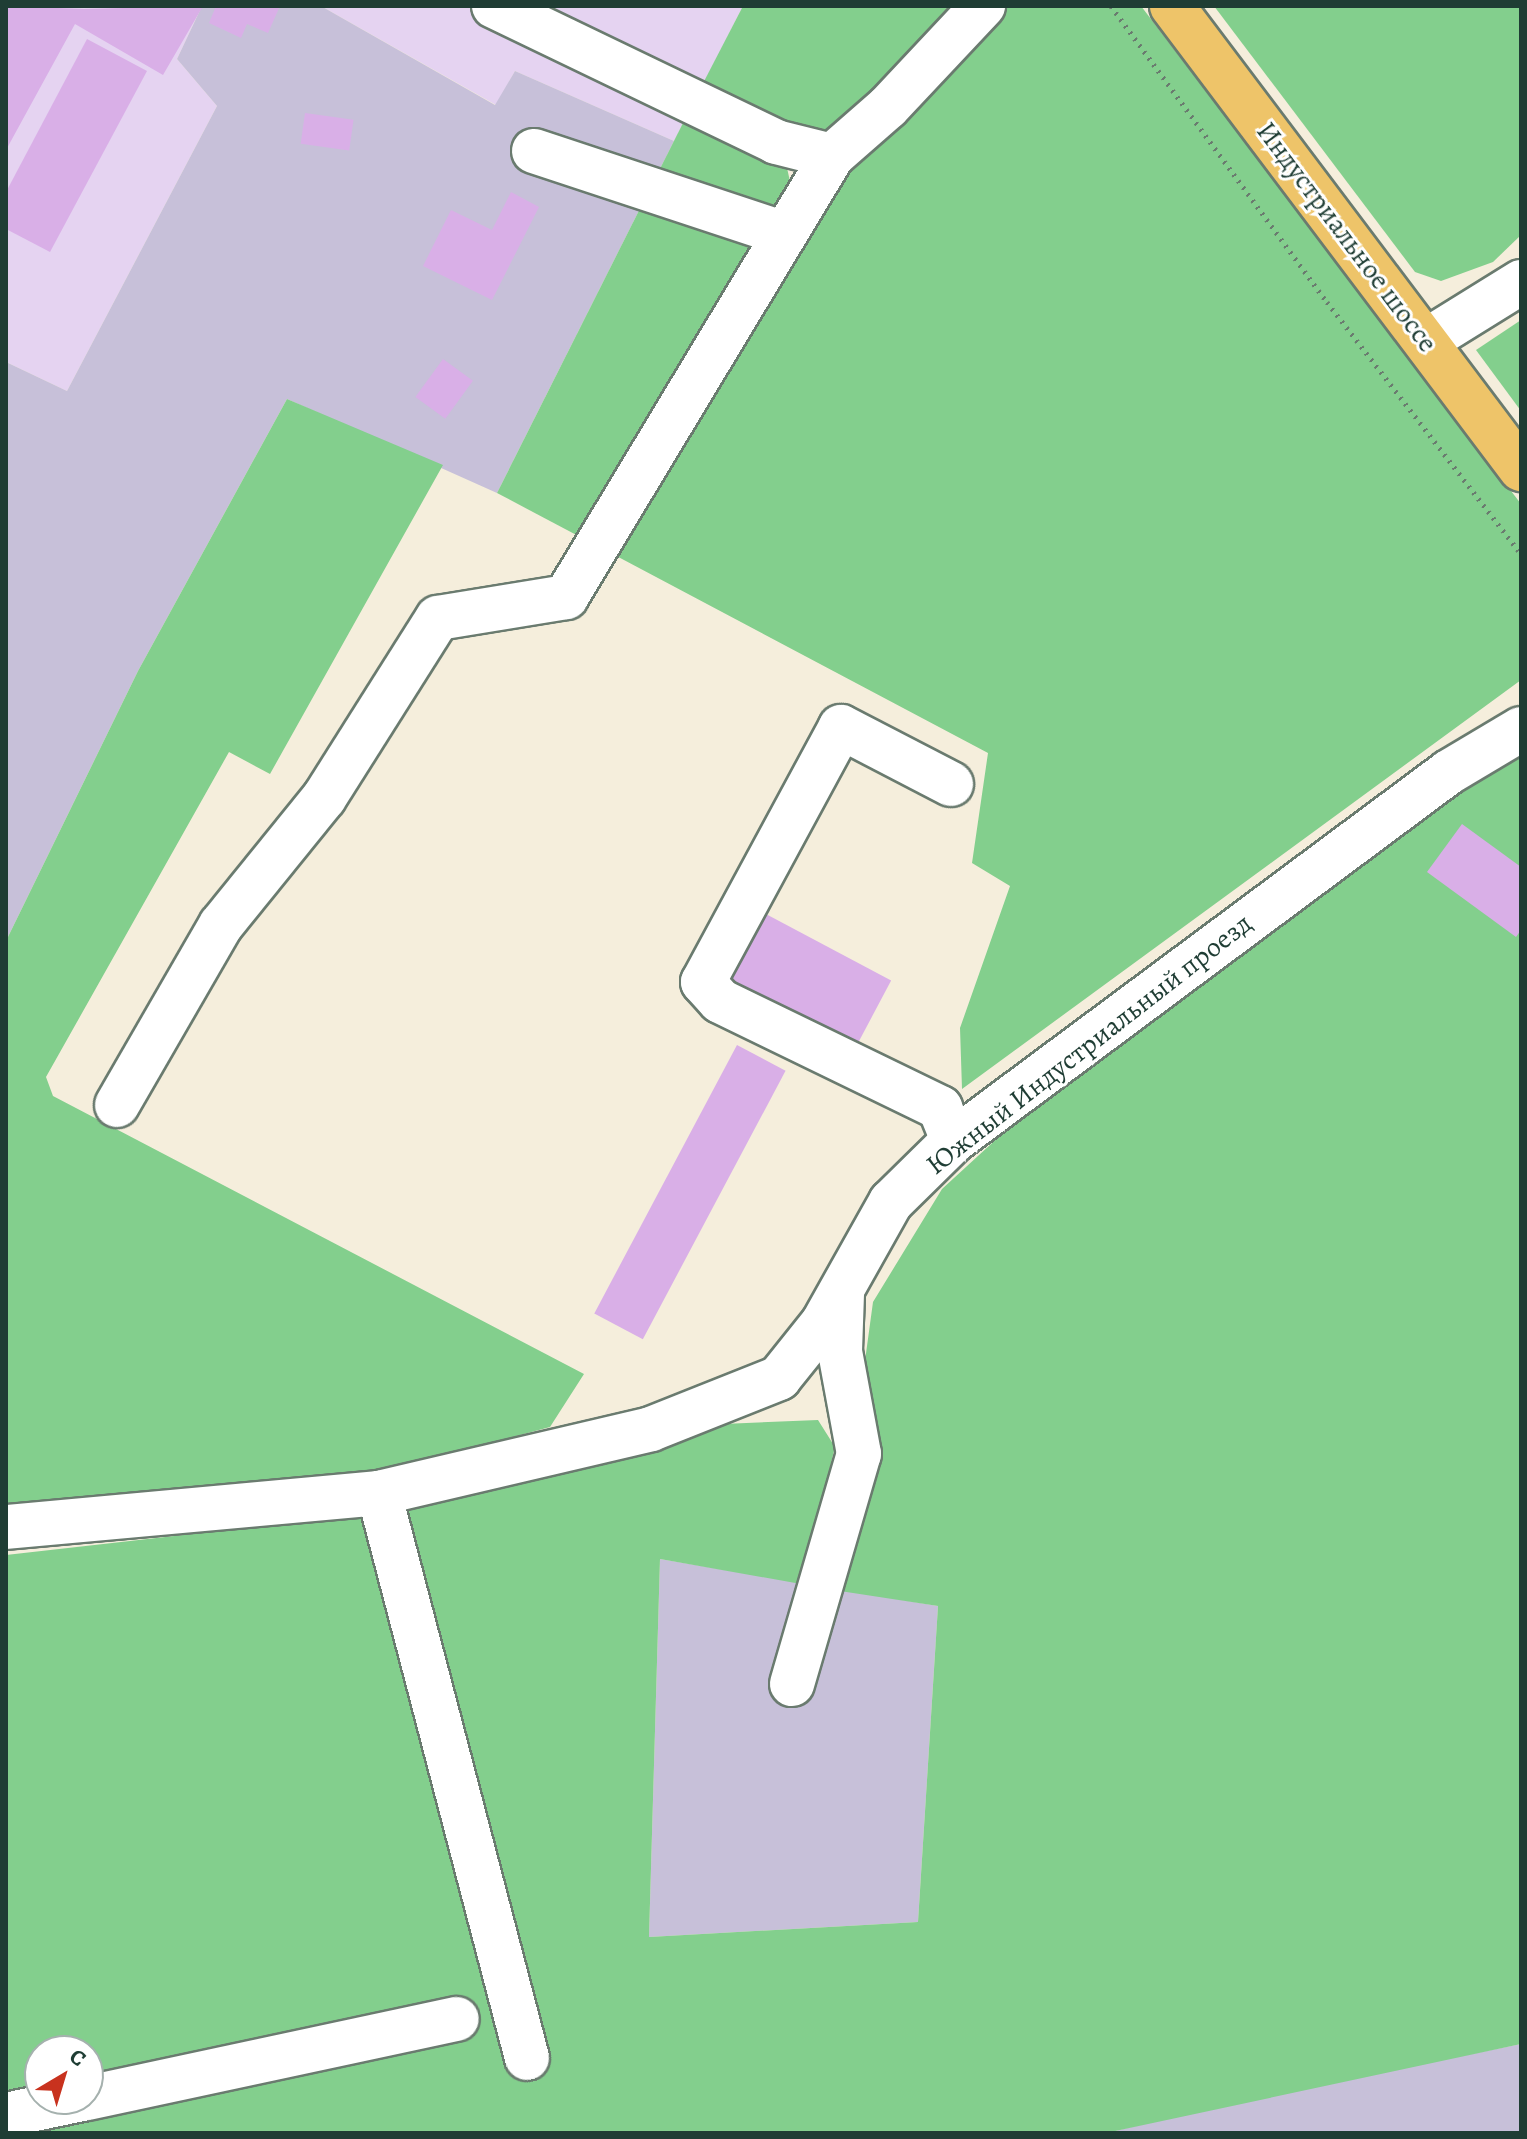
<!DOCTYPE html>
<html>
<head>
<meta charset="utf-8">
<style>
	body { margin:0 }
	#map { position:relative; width:1527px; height:2139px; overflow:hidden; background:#f5eedc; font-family:Alegreya,serif }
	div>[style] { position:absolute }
	.built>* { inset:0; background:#e5d3f1 }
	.industrial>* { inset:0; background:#c7c0d9 }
	.green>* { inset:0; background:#83cf8d }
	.building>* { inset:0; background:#d9afe7; transform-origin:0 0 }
	.path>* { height:5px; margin-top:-2.5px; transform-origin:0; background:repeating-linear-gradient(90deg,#6a7b6f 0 2px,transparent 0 8px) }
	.roads { filter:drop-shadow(2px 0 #6a7b6f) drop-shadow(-2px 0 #6a7b6f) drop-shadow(0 2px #6a7b6f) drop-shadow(0 -2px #6a7b6f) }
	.minor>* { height:44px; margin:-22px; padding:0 22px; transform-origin:22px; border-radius:22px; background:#fff }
	.major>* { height:44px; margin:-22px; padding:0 22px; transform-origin:22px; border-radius:22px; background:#eec469 }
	span { translate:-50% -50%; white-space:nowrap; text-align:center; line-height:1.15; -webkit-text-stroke:6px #fff; paint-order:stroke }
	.street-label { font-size:28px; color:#1f3d34 }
	.frame { position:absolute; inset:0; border:8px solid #1f3d34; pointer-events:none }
	.north { position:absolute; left:24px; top:2035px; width:80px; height:80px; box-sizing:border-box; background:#fff; border:2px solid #a5b1ae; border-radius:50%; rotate:38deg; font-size:22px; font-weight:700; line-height:32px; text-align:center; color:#1f3d34 }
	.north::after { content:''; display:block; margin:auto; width:28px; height:36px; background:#c8321e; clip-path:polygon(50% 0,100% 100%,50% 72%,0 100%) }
</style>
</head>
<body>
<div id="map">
	<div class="built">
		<i style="clip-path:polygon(6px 6px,202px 6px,177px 59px,217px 106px,67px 391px,6px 362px)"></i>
		<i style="clip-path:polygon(321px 6px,743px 6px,674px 141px,515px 71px,496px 105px)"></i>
	</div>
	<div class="industrial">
		<i style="clip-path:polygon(202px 6px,321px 6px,495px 105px,515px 71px,674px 141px,497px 493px,287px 399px,138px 671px,6px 941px,6px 362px,67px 391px,217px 106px,177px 59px)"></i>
		<i style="clip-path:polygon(660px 1559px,938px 1606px,918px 1922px,649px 1937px)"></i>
		<i style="clip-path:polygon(1521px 2044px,1521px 2133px,1106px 2133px,1253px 2098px)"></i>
	</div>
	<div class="green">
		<i style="clip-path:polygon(743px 6px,966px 6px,830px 134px,777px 127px,699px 91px)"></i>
		<i style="clip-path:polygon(1005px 6px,1141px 6px,1521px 504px,1521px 680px,962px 1089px,960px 1028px,1010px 886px,972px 863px,988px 753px,607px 551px,846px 165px)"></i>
		<i style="clip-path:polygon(1214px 6px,1521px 6px,1521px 235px,1493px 262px,1441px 281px,1415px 272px)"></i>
		<i style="clip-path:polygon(684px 121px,787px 168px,792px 190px,584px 539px,497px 493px)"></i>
		<i style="clip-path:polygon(1521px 320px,1521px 411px,1476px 350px)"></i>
		<i style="clip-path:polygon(287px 399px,443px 465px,270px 774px,229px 752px,46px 1077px,53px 1096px,584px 1374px,550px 1427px,378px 1473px,6px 1510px,6px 941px,138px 671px)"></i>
		<i style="clip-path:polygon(evenodd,1521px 752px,1521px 2044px,1106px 2133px,6px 2133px,6px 1555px,396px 1511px,723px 1424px,818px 1420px,835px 1447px,801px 1584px,660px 1559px,649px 1937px,918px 1922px,938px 1606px,840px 1591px,882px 1452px,864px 1368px,873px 1302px,942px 1189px,1039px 1100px,1499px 763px,1521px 752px,40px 2051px,88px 2051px,88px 2099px,40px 2099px,40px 2051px)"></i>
	</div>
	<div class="building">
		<i style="clip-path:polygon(6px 6px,84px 9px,203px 6px,163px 75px,75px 24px,6px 150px)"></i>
		<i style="clip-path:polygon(216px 6px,280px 6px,268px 33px,247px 24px,241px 38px,209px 23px)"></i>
		<i style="clip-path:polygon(87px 39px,147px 71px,50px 252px,6px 229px,6px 192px)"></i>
		<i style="left:305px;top:113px;width:49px;height:31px;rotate:8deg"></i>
		<i style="clip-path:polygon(511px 192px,539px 207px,492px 300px,423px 266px,451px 210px,492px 230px)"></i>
		<i style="left:443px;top:359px;width:37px;height:47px;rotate:36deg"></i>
		<i style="clip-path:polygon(1462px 824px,1521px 867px,1521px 930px,1516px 937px,1427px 872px)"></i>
		<i style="left:764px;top:913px;width:144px;height:76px;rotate:28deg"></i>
		<i style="left:737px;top:1045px;width:55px;height:304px;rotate:28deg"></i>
	</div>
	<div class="path">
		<i style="left:1111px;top:6px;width:366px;rotate:53.9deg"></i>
		<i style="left:1327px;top:302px;width:318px;rotate:52.4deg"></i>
	</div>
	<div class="roads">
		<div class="minor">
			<i style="left:494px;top:6px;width:313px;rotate:25.7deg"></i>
			<i style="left:776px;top:142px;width:58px;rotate:14deg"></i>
			<i style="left:534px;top:151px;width:264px;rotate:18.3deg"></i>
			<i style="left:1426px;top:341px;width:112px;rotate:-31.8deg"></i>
			<i style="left:951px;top:784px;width:124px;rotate:-152.6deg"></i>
			<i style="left:841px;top:727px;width:290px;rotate:118.4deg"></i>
			<i style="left:703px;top:982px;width:25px;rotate:48deg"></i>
			<i style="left:720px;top:1001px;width:245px;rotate:25.9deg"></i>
			<i style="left:940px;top:1108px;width:35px;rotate:68deg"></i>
			<i style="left:117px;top:1105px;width:208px;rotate:-60deg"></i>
			<i style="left:221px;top:925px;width:164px;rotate:-51deg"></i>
			<i style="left:324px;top:798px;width:213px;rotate:-57.7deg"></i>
			<i style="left:438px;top:618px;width:130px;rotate:-9.3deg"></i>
			<i style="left:566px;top:597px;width:515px;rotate:-58.9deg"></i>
			<i style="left:832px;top:156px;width:74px;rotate:-41.2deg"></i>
			<i style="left:888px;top:107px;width:139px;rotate:-46.8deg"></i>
			<i style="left:379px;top:1493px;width:584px;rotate:75.32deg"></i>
			<i style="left:6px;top:1527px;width:375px;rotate:-5.2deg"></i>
			<i style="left:379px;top:1493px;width:279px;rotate:-13.2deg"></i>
			<i style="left:651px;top:1429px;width:138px;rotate:-21.7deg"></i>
			<i style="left:779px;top:1378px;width:70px;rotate:-51.3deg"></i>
			<i style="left:823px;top:1323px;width:139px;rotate:-60.7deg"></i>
			<i style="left:891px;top:1202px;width:87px;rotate:-44.5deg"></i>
			<i style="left:953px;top:1141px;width:618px;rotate:-36.65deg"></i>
			<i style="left:1449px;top:772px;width:84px;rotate:-30.8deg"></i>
			<i style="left:792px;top:1684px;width:240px;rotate:-73.8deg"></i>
			<i style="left:859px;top:1454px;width:105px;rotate:-100.5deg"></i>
			<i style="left:840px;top:1351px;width:58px;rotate:-88deg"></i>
			<i style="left:88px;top:2098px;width:377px;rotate:-12.1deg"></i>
			<i style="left:6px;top:2115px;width:78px;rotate:-11.9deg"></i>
		</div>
		<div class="major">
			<i style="left:1172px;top:6px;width:580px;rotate:52.99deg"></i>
		</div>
	</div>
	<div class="street-label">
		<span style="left:1347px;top:237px;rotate:53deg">Индустриальное шоссе</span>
		<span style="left:1089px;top:1044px;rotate:-38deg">Южный Индустриальный проезд</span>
	</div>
	<div class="frame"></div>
	<div class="north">С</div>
</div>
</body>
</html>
